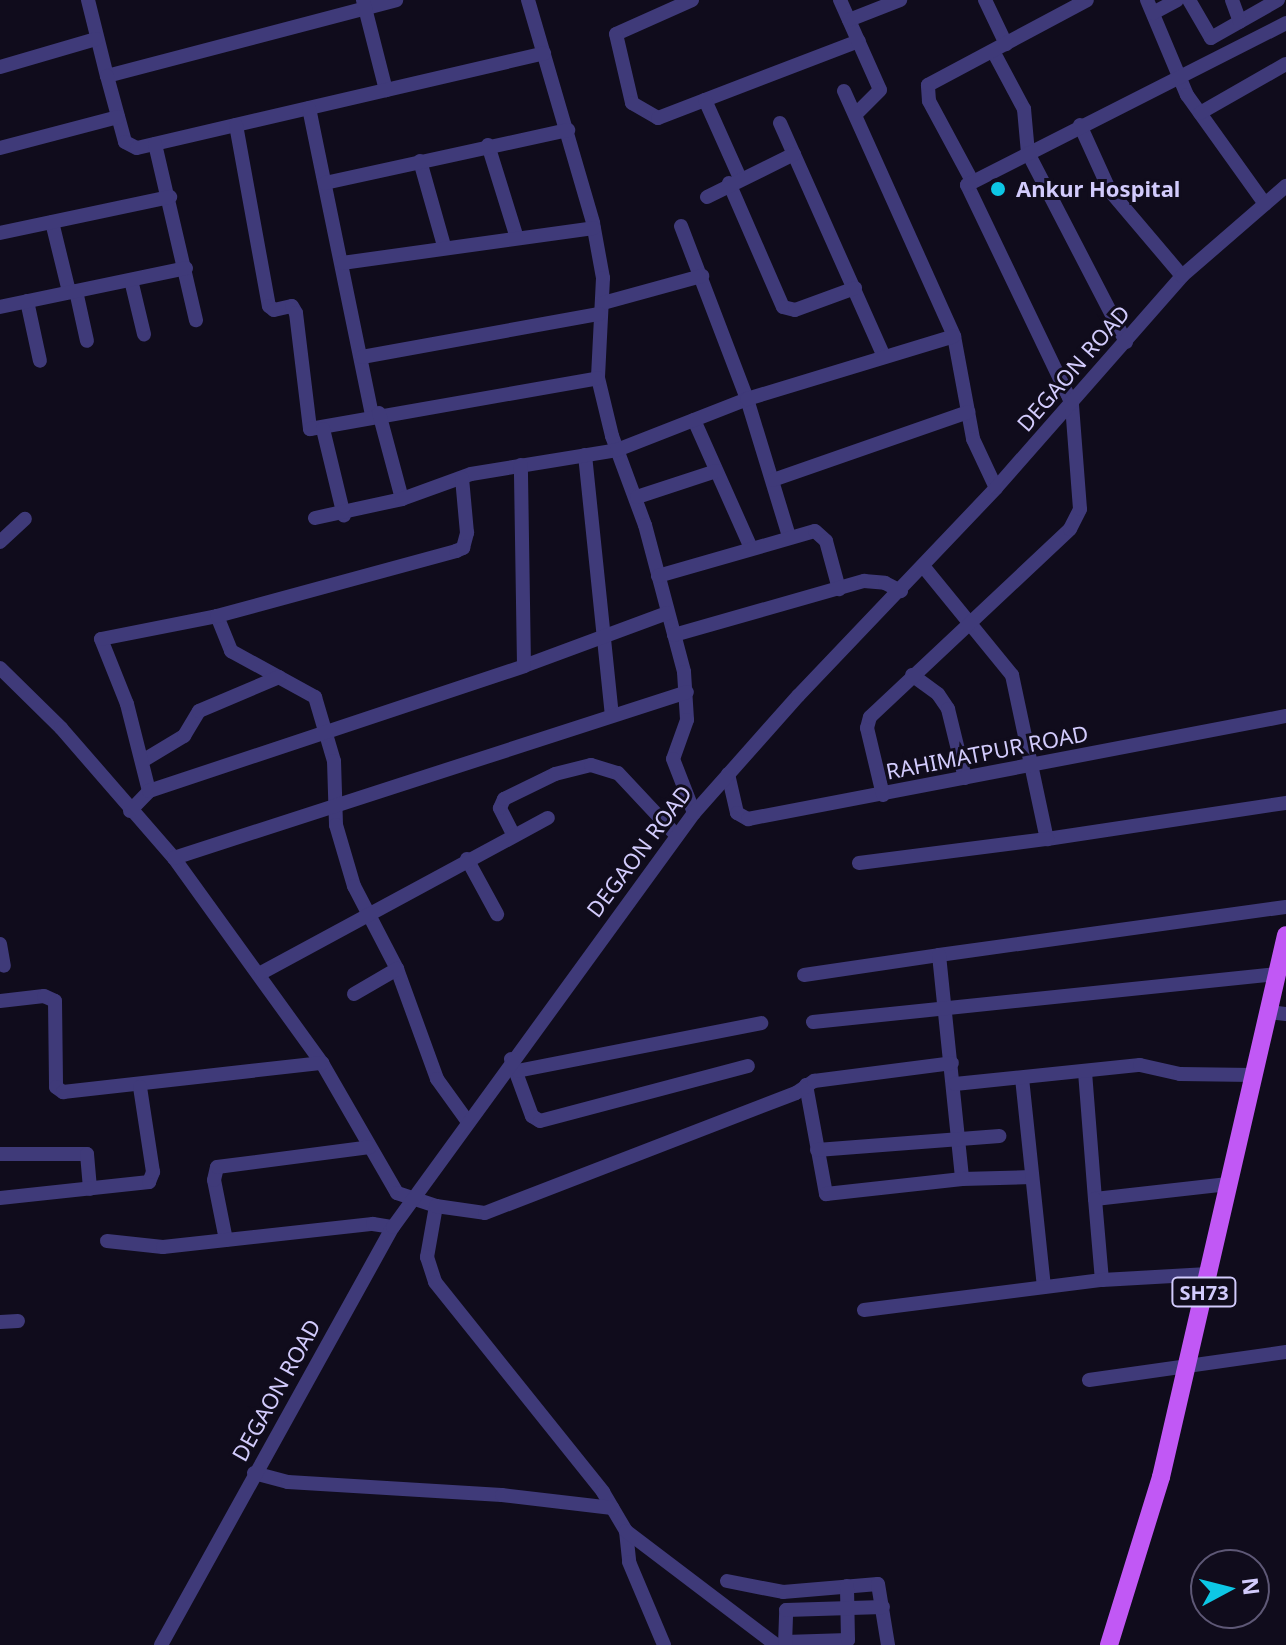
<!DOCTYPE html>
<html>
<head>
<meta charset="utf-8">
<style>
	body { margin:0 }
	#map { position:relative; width:1286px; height:1645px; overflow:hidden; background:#100c1c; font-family:"Noto Sans",sans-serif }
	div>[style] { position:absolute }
	.minor>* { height:14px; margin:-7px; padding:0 7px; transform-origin:7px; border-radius:7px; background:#3f3a79 }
	.major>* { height:18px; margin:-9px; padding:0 9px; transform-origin:9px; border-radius:9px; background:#c158f5 }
	.dots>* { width:22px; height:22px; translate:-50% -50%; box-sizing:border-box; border:4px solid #100c1c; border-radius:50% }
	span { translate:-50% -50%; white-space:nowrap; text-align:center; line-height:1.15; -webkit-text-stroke:6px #100c1c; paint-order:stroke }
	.shield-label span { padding:2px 6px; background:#100c1c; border:2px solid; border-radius:6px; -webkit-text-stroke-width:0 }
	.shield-label { font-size:20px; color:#d2cbfc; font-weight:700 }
	.poi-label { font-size:22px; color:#d2cbfc; font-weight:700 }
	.left { translate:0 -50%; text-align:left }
	.street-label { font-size:22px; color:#d2cbfc }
	.north { position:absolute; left:1190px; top:1549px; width:80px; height:80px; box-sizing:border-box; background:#100c1c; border:2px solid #5e5876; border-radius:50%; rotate:83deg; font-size:22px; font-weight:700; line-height:32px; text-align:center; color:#d2cbfc }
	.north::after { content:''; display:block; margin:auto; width:28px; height:36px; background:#0dc7e5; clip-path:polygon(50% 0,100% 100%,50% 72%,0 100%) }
</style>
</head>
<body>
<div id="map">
	<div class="minor">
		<i style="left:88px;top:0;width:78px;rotate:76deg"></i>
		<i style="left:107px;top:76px;width:299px;rotate:-14.7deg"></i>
		<i style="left:363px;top:0;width:93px;rotate:75.7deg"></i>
		<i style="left:528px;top:0;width:232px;rotate:73.7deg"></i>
		<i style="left:593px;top:223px;width:56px;rotate:79.7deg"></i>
		<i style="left:603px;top:278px;width:100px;rotate:92.9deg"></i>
		<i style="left:598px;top:378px;width:60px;rotate:76.4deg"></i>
		<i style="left:612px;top:436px;width:95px;rotate:69.7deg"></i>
		<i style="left:645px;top:525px;width:152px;rotate:75.1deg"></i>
		<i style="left:684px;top:672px;width:48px;rotate:86.4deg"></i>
		<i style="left:687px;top:720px;width:41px;rotate:109.7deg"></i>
		<i style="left:673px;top:759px;width:58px;rotate:68.7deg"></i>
		<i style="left:692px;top:0;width:83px;rotate:155.9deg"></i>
		<i style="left:616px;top:34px;width:71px;rotate:76.9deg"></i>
		<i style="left:632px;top:103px;width:30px;rotate:30deg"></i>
		<i style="left:658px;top:118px;width:215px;rotate:-21deg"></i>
		<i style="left:840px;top:0;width:98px;rotate:66deg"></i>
		<i style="left:880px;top:90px;width:35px;rotate:135deg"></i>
		<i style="left:985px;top:0;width:49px;rotate:64.5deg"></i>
		<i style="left:1147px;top:0;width:103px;rotate:67.2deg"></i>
		<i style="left:1187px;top:95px;width:134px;rotate:54.4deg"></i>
		<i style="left:1189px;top:0;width:44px;rotate:59.9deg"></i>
		<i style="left:1211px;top:38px;width:77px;rotate:-29.6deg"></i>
		<i style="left:1232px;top:0;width:23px;rotate:70deg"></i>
		<i style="left:1153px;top:13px;width:27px;rotate:-28deg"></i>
		<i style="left:849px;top:20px;width:55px;rotate:-21.4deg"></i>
		<i style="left:993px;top:51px;width:66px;rotate:61.9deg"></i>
		<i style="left:1024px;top:109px;width:44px;rotate:84.8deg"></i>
		<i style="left:1028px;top:153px;width:213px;rotate:62.6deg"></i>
		<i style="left:0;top:67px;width:100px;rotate:-16.3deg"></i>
		<i style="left:107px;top:76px;width:68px;rotate:74.7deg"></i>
		<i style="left:125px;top:142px;width:13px;rotate:27deg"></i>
		<i style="left:137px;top:148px;width:418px;rotate:-13.1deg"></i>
		<i style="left:844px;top:91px;width:269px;rotate:65.8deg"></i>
		<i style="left:954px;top:336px;width:105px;rotate:79.5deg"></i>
		<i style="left:973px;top:439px;width:54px;rotate:64.9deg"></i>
		<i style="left:705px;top:100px;width:83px;rotate:65.9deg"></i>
		<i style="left:309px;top:108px;width:313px;rotate:78.4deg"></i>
		<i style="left:1200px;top:113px;width:99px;rotate:-29.7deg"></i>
		<i style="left:780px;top:123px;width:256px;rotate:66deg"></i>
		<i style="left:236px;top:125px;width:184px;rotate:79.7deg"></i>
		<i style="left:269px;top:306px;width:6px;rotate:39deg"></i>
		<i style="left:274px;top:310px;width:18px;rotate:-13deg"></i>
		<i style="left:292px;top:306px;width:8px;rotate:60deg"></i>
		<i style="left:296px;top:313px;width:117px;rotate:83.1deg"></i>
		<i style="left:310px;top:429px;width:292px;rotate:-10deg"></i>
		<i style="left:1080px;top:125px;width:72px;rotate:65.6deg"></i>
		<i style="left:1110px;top:191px;width:111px;rotate:49.7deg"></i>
		<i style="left:155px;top:144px;width:181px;rotate:76.9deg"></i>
		<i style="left:488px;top:145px;width:94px;rotate:72.7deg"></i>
		<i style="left:0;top:148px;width:122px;rotate:-14.7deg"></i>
		<i style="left:420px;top:161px;width:88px;rotate:74.2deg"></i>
		<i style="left:971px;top:179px;width:89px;rotate:-118.3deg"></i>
		<i style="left:929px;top:101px;width:16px;rotate:-94deg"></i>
		<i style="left:928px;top:85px;width:180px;rotate:-28.1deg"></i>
		<i style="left:325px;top:183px;width:249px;rotate:-12.3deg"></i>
		<i style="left:729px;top:183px;width:135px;rotate:66.5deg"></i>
		<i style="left:783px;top:307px;width:12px;rotate:14deg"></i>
		<i style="left:795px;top:310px;width:64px;rotate:-20.1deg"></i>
		<i style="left:707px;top:197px;width:97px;rotate:-26.3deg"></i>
		<i style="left:52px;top:222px;width:72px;rotate:76.3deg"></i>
		<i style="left:681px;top:226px;width:185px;rotate:69.1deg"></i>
		<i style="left:747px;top:399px;width:143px;rotate:73deg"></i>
		<i style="left:0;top:233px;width:174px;rotate:-12deg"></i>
		<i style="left:342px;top:263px;width:254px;rotate:-7.9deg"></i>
		<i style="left:131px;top:280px;width:56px;rotate:76.5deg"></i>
		<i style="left:76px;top:291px;width:51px;rotate:77.6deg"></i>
		<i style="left:27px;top:301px;width:61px;rotate:77.8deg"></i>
		<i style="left:603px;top:303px;width:103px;rotate:-15.3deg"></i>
		<i style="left:0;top:307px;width:190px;rotate:-11.8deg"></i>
		<i style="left:362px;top:357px;width:241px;rotate:-10.3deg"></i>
		<i style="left:379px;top:413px;width:89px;rotate:75deg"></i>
		<i style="left:694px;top:420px;width:140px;rotate:66deg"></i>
		<i style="left:323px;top:429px;width:89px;rotate:76.4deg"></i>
		<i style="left:585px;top:455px;width:262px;rotate:84.1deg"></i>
		<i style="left:773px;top:480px;width:207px;rotate:-19.2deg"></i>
		<i style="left:637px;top:497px;width:83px;rotate:-18.2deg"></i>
		<i style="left:315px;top:518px;width:89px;rotate:-12.3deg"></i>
		<i style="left:402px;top:499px;width:73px;rotate:-19.9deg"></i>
		<i style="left:471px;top:474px;width:148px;rotate:-9.3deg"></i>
		<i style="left:617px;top:450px;width:140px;rotate:-21.4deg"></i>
		<i style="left:747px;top:399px;width:216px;rotate:-16.9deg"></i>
		<i style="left:0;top:542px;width:34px;rotate:-43deg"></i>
		<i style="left:923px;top:566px;width:141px;rotate:50.8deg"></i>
		<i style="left:1012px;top:675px;width:168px;rotate:78deg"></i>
		<i style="left:1047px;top:839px;width:242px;rotate:-8.6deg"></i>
		<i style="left:658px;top:576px;width:163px;rotate:-16deg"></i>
		<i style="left:815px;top:531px;width:15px;rotate:42deg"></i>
		<i style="left:826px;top:541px;width:50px;rotate:74.8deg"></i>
		<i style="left:217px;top:616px;width:38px;rotate:68deg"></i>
		<i style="left:231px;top:651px;width:96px;rotate:28.7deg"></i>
		<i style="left:315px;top:697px;width:67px;rotate:73.5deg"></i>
		<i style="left:334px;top:761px;width:64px;rotate:88.2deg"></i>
		<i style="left:336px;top:825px;width:64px;rotate:73.6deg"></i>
		<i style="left:354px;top:886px;width:93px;rotate:62.6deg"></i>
		<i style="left:397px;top:969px;width:117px;rotate:70deg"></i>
		<i style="left:437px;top:1079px;width:53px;rotate:54.2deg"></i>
		<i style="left:674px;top:635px;width:198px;rotate:-15.9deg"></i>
		<i style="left:864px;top:581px;width:21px;rotate:5deg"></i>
		<i style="left:885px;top:583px;width:18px;rotate:27deg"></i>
		<i style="left:524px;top:666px;width:153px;rotate:-20.3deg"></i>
		<i style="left:0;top:668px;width:86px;rotate:44.5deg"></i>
		<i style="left:61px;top:728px;width:172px;rotate:49deg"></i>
		<i style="left:174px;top:858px;width:253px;rotate:54.2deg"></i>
		<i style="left:322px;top:1063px;width:150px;rotate:60deg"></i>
		<i style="left:397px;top:1193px;width:41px;rotate:18.4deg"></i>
		<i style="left:436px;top:1206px;width:52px;rotate:100deg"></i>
		<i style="left:427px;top:1257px;width:26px;rotate:72deg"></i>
		<i style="left:435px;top:1282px;width:269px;rotate:51.3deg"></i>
		<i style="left:603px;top:1492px;width:45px;rotate:59.5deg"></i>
		<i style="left:626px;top:1531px;width:31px;rotate:84deg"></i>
		<i style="left:629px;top:1562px;width:90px;rotate:67.1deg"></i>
		<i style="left:912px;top:675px;width:32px;rotate:36deg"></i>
		<i style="left:938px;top:694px;width:18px;rotate:56deg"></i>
		<i style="left:948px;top:709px;width:71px;rotate:76.2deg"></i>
		<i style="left:144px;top:760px;width:47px;rotate:-31deg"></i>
		<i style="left:184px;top:736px;width:29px;rotate:-59deg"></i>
		<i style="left:199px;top:711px;width:87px;rotate:-23deg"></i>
		<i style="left:728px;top:774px;width:40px;rotate:77deg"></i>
		<i style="left:737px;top:813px;width:13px;rotate:29deg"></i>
		<i style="left:748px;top:819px;width:548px;rotate:-10.84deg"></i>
		<i style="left:149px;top:791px;width:90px;rotate:-104.2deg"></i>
		<i style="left:127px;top:704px;width:70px;rotate:-111.8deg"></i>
		<i style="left:101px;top:639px;width:118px;rotate:-11.2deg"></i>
		<i style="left:217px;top:616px;width:248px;rotate:-15.2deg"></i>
		<i style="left:456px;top:551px;width:8px;rotate:-23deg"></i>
		<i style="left:463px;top:548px;width:16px;rotate:-75deg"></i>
		<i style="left:467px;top:533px;width:55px;rotate:-95.2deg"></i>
		<i style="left:883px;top:795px;width:69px;rotate:-103.4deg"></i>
		<i style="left:867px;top:728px;width:11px;rotate:-75deg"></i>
		<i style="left:870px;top:717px;width:274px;rotate:-43.2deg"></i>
		<i style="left:1070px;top:529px;width:22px;rotate:-63deg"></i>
		<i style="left:1080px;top:509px;width:105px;rotate:-94.4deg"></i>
		<i style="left:1072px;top:404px;width:243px;rotate:-115.6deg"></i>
		<i style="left:967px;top:185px;width:358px;rotate:-26.9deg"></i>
		<i style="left:130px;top:811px;width:28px;rotate:-46deg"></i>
		<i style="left:149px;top:791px;width:395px;rotate:-18.4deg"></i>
		<i style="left:524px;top:666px;width:201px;rotate:-90.9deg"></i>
		<i style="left:513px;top:834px;width:29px;rotate:-117deg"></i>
		<i style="left:500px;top:808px;width:10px;rotate:-66deg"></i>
		<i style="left:504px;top:799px;width:57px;rotate:-26.1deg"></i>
		<i style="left:555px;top:774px;width:37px;rotate:-14deg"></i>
		<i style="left:591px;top:765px;width:28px;rotate:17deg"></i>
		<i style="left:618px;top:773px;width:86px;rotate:46.9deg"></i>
		<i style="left:174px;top:858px;width:539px;rotate:-17.93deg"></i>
		<i style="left:467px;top:859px;width:63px;rotate:61.4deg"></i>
		<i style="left:859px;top:863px;width:190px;rotate:-7.3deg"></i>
		<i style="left:0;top:944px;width:22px;rotate:80deg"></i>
		<i style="left:939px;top:955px;width:350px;rotate:-7.9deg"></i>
		<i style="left:261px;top:973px;width:326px;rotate:-28.4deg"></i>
		<i style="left:804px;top:975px;width:136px;rotate:-8.4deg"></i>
		<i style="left:939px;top:955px;width:225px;rotate:84.1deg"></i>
		<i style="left:962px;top:1179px;width:70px;rotate:-1.6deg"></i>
		<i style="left:354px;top:994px;width:50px;rotate:-30.2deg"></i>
		<i style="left:0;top:1001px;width:44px;rotate:-6.5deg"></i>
		<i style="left:44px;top:996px;width:12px;rotate:24deg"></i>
		<i style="left:55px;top:1001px;width:86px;rotate:89.3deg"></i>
		<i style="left:56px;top:1087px;width:9px;rotate:36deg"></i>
		<i style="left:63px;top:1092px;width:261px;rotate:-6.4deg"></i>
		<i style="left:1269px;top:1012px;width:17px;rotate:7deg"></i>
		<i style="left:813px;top:1022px;width:466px;rotate:-5.9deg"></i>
		<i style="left:511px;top:1059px;width:61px;rotate:69.8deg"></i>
		<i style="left:532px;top:1116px;width:9px;rotate:32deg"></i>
		<i style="left:540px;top:1121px;width:215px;rotate:-14.8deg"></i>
		<i style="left:517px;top:1071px;width:249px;rotate:-11.1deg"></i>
		<i style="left:1085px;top:1072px;width:127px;rotate:85.5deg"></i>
		<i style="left:1095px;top:1199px;width:134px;rotate:-6.4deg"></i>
		<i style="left:1022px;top:1078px;width:210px;rotate:84deg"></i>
		<i style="left:955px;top:1084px;width:186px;rotate:-5.9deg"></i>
		<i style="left:1140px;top:1065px;width:41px;rotate:12.7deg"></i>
		<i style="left:1180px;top:1074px;width:73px;rotate:0.8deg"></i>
		<i style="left:806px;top:1085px;width:111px;rotate:79.6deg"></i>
		<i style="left:826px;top:1194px;width:137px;rotate:-6.3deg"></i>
		<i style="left:817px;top:1150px;width:183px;rotate:-4.4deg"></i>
		<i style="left:0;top:1154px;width:87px"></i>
		<i style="left:87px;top:1154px;width:35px;rotate:85deg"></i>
		<i style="left:0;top:1198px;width:150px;rotate:-6.1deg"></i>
		<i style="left:149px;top:1182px;width:11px;rotate:-68deg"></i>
		<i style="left:153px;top:1172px;width:86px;rotate:-98.7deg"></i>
		<i style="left:1095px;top:1199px;width:81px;rotate:85.1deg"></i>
		<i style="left:436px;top:1206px;width:49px;rotate:8.1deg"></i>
		<i style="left:485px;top:1213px;width:333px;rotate:-21.1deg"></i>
		<i style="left:796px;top:1093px;width:22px;rotate:-34deg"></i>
		<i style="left:814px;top:1081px;width:139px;rotate:-7.4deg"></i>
		<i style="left:226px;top:1240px;width:61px;rotate:-101.3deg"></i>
		<i style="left:214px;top:1180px;width:13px;rotate:-77deg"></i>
		<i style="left:217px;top:1167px;width:154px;rotate:-7.4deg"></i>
		<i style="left:107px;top:1241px;width:56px;rotate:6.1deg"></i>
		<i style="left:163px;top:1247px;width:211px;rotate:-6.3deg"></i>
		<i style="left:373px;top:1224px;width:20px;rotate:9deg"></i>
		<i style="left:864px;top:1310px;width:240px;rotate:-7.2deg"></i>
		<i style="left:1102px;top:1280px;width:106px;rotate:-3.2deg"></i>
		<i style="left:0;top:1322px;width:18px;rotate:-3deg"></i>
		<i style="left:1089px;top:1380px;width:199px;rotate:-8.1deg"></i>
		<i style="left:254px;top:1473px;width:35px;rotate:15deg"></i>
		<i style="left:288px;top:1482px;width:214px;rotate:3.5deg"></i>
		<i style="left:502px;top:1495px;width:111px;rotate:6.7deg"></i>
		<i style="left:626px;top:1531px;width:188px;rotate:37.2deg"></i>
		<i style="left:727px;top:1581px;width:57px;rotate:11.1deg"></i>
		<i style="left:783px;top:1592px;width:95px;rotate:-4.8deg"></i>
		<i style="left:878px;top:1584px;width:62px;rotate:80.7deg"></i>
		<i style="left:785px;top:1642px;width:63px;rotate:-1.8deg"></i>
		<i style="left:848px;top:1640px;width:54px;rotate:-91.1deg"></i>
		<i style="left:161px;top:1645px;width:478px;rotate:-61deg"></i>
		<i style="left:393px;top:1227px;width:512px;rotate:-53.98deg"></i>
		<i style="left:694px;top:813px;width:157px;rotate:-48.4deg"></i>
		<i style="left:798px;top:696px;width:287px;rotate:-46.4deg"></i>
		<i style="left:996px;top:488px;width:282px;rotate:-48.7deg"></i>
		<i style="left:1182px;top:276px;width:138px;rotate:-40.9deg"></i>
		<i style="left:785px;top:1645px;width:35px;rotate:-88deg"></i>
		<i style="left:786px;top:1610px;width:97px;rotate:-1.8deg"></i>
	</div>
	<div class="major">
		<i style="left:1109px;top:1645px;width:176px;rotate:-72.8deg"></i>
		<i style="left:1161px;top:1477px;width:556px;rotate:-77.01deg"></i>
	</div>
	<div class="dots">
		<i style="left:998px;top:189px;background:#0dc7e5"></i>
	</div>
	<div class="shield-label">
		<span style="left:1204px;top:1292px">SH73</span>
	</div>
	<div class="poi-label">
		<span class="left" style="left:1016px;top:189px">Ankur Hospital</span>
	</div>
	<div class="street-label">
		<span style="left:1073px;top:368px;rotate:-49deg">DEGAON ROAD</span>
		<span style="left:987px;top:752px;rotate:-11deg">RAHIMATPUR ROAD</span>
		<span style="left:639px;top:851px;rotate:-53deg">DEGAON ROAD</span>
		<span style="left:276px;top:1390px;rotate:-61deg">DEGAON ROAD</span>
	</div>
	<div class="north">N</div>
</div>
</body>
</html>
